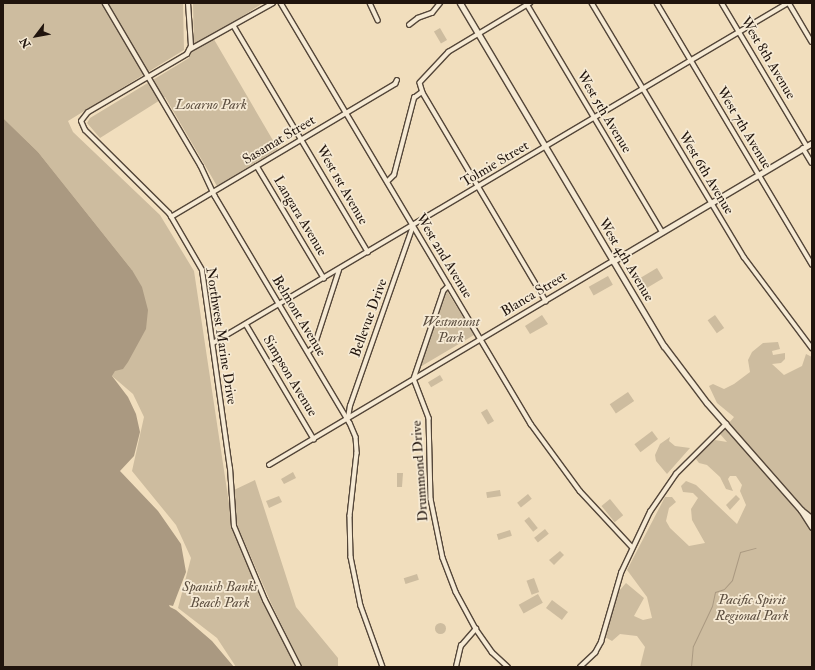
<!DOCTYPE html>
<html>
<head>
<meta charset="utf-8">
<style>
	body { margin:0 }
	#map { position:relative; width:815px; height:670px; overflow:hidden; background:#f1debd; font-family:"IM FELL Double Pica",serif }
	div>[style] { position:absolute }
	.green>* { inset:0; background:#cdbc9f; transform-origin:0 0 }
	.round { border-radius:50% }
	.water>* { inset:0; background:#aa9981 }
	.stream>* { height:1px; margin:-0.5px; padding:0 0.5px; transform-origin:0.5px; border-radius:0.5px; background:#aa9981 }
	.roads { filter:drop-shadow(1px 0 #544639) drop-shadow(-1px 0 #544639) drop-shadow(0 1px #544639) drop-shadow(0 -1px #544639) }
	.minor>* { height:3.5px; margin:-1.75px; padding:0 1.75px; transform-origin:1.75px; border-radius:1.75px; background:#f6ead4 }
	.tertiary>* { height:4px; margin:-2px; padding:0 2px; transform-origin:2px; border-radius:2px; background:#f6ead4 }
	.secondary>* { height:5px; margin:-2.5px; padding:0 2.5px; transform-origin:2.5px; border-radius:2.5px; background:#f6ead4 }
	span { translate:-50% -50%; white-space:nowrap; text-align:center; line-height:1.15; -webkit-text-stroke:3.5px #f6ead4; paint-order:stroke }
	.street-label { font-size:14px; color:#20140d }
	.park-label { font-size:14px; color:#5d4f40; font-style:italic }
	.frame { position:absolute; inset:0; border:4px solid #20140d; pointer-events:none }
	.north { position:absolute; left:16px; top:16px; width:40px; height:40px; -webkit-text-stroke:3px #f6ead4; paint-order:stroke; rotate:238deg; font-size:11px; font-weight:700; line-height:16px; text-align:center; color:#20140d }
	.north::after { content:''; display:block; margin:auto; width:14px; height:18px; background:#20140d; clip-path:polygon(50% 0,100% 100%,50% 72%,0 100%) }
</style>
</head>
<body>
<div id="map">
	<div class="green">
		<i style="clip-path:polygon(3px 3px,183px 3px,184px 50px,68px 121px,73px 132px,160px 215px,194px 271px,233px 530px,262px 599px,296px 667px,236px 667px,217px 638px,178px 608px,191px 558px,176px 525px,132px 471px,144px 417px,133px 394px,112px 376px,132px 270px,38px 152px,3px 118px)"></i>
		<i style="clip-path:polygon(193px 3px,263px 3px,212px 36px,278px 149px,217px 186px,165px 97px,100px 138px,87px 123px,90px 118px,189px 58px,194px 46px)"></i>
		<i style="left:440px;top:28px;width:14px;height:7px;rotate:60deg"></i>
		<i style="left:657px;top:268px;width:12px;height:22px;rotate:59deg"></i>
		<i style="left:608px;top:276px;width:10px;height:22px;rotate:61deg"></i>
		<i style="clip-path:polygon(447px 291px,474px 335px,420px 367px)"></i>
		<i style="clip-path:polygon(542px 315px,548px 324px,530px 334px,525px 326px)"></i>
		<i style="left:715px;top:315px;width:16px;height:9px;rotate:55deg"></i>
		<i style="clip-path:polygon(778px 342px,780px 349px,772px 351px,773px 355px,785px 353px,785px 359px,781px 363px,772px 364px,784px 375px,802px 366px,806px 354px,812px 357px,812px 667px,640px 667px,645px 647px,637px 636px,620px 634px,612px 641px,605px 637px,619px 591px,626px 583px,644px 598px,634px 616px,643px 620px,652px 618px,647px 597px,627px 570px,665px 497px,672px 497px,676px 502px,669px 508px,666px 521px,670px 528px,689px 546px,705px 543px,692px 520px,691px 509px,698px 498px,693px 493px,683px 492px,681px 486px,686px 481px,696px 485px,737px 524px,746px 505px,740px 491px,742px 485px,736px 476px,730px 476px,728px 479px,733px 491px,726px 489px,720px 477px,707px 465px,699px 463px,696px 459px,698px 454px,715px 440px,727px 442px,720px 434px,734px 417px,717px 403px,709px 386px,713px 384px,724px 389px,734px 384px,750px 372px,748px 360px,752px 352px,763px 343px)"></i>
		<i style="left:440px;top:375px;width:6px;height:14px;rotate:59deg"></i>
		<i style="left:628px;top:392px;width:11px;height:22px;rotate:56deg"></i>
		<i style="left:487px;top:409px;width:14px;height:7px;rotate:60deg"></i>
		<i style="left:652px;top:431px;width:10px;height:22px;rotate:53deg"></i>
		<i style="clip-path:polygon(670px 437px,669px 441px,675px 446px,690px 448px,667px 474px,656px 461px,655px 455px,660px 444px)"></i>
		<i style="clip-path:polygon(293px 472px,296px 478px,284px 484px,281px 479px)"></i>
		<i style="clip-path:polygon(397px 473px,403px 473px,402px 487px,397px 487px)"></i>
		<i style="clip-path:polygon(255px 480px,296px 607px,338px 658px,338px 667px,302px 667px,271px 603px,237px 525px,234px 490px)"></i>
		<i style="left:500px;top:490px;width:6px;height:14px;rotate:81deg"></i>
		<i style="left:528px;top:494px;width:6px;height:14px;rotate:51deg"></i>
		<i style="clip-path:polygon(736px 495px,740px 499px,730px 510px,726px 505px)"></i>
		<i style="clip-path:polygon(279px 496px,282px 502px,269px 508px,266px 501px)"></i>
		<i style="left:610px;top:499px;width:21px;height:11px;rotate:51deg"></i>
		<i style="left:529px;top:517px;width:14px;height:6px;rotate:51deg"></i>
		<i style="left:545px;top:529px;width:6px;height:14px;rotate:51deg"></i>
		<i style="left:510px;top:530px;width:6px;height:14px;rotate:72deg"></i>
		<i style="clip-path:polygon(560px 551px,564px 555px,554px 565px,549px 560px)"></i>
		<i style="left:417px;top:574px;width:6px;height:14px;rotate:72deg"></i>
		<i style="left:534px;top:578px;width:15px;height:8px;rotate:70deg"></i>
		<i style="left:538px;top:594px;width:10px;height:22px;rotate:61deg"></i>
		<i style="left:552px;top:600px;width:20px;height:10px;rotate:37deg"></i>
		<i class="round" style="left:434.5px;top:622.5px;width:11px;height:11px"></i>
	</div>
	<div class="water">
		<i style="clip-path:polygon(3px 118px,38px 152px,132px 270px,142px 287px,148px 310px,146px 329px,128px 362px,123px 369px,115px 371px,112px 376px,128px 397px,136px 414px,140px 432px,134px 456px,120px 471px,158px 511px,181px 544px,186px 572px,173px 606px,169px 605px,170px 607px,176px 610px,212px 641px,234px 667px,3px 667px)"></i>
	</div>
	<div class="stream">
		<i style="left:691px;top:667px;width:21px;rotate:-85deg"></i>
		<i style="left:693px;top:646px;width:44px;rotate:-64.6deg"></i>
		<i style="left:712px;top:606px;width:14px;rotate:-78deg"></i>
		<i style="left:715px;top:592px;width:9px;rotate:-18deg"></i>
		<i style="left:724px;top:589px;width:12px;rotate:-48deg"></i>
		<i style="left:732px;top:580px;width:29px;rotate:-74deg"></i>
		<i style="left:740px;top:552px;width:16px;rotate:-15deg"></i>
	</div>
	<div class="roads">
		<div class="minor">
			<i style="left:105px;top:3px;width:189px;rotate:59.5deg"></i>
			<i style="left:201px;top:166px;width:33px;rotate:65deg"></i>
			<i style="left:215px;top:196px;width:264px;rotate:59.3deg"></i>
			<i style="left:350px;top:423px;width:15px;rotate:67deg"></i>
			<i style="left:356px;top:437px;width:16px;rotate:86deg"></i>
			<i style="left:357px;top:453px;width:63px;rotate:96.3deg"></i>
			<i style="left:350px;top:516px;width:41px;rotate:88.6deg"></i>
			<i style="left:351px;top:557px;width:50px;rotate:78.5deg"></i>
			<i style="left:361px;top:606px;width:65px;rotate:70.2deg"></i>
			<i style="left:281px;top:3px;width:490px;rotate:59.3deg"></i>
			<i style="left:531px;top:424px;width:83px;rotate:53.8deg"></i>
			<i style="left:580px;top:491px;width:76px;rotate:47.1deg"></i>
			<i style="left:370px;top:3px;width:19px;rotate:65deg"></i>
			<i style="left:531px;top:3px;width:96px;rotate:149.1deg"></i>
			<i style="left:449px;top:52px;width:42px;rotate:133.1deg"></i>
			<i style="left:420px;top:83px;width:10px;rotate:73deg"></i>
			<i style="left:423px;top:93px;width:242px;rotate:59.4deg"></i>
			<i style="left:592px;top:3px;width:296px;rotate:59.1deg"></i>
			<i style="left:744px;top:257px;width:114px;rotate:53.2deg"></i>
			<i style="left:657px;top:3px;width:304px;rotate:59.3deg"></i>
			<i style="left:722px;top:3px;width:166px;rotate:59.3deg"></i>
			<i style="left:789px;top:3px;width:45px;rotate:59.5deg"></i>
			<i style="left:527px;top:4px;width:264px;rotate:59.3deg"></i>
			<i style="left:409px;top:25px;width:11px;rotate:-38deg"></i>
			<i style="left:418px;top:18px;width:15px;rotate:-20deg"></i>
			<i style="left:432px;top:13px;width:13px;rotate:-51deg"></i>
			<i style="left:234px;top:26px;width:263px;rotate:59.3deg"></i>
			<i style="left:189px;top:50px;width:96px;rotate:-29.2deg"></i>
			<i style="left:803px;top:148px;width:17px;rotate:59deg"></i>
			<i style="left:257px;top:166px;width:131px;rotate:59.1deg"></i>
			<i style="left:387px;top:182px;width:10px;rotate:-45deg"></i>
			<i style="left:394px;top:175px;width:80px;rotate:-75.4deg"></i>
			<i style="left:414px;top:98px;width:10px;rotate:-37deg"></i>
			<i style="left:171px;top:217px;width:261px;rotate:-30.7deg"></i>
			<i style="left:395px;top:84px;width:4px;rotate:-63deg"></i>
			<i style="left:449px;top:286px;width:7px;rotate:135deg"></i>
			<i style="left:444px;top:291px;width:93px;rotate:108.8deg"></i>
			<i style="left:414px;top:379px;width:42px;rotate:69deg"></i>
			<i style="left:429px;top:418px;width:81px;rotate:88.6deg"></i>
			<i style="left:431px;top:499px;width:60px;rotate:78.5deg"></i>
			<i style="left:443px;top:558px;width:36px;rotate:69deg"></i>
			<i style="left:456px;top:592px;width:42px;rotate:61.6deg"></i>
			<i style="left:476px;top:629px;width:28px;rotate:55deg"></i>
			<i style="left:492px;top:652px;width:22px;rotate:43deg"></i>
			<i style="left:246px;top:324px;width:134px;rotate:59.4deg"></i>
			<i style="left:213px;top:343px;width:668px;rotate:-30.6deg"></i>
			<i style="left:308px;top:352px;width:8px;rotate:-40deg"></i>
			<i style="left:314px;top:347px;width:81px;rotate:-72deg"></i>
			<i style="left:348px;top:418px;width:12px;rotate:-81deg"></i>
			<i style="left:350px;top:406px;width:191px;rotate:-70.7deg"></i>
			<i style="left:269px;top:465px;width:400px;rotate:-30.7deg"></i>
			<i style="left:456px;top:667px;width:22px;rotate:-77deg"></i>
			<i style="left:461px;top:646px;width:23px;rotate:-49deg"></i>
			<i style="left:580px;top:667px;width:21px;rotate:-43deg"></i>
			<i style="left:595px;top:653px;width:13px;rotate:-61deg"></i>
			<i style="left:601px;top:642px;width:72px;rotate:-73.8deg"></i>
			<i style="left:621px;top:573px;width:68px;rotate:-64.6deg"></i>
			<i style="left:650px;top:512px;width:46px;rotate:-55.6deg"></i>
			<i style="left:676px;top:474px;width:71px;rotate:-45deg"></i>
		</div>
		<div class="tertiary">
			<i style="left:188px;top:3px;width:43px;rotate:86deg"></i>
			<i style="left:191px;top:46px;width:9px;rotate:117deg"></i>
			<i style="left:187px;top:54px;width:115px;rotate:149.6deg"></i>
			<i style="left:88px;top:112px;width:11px;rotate:128deg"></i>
			<i style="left:81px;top:121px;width:10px;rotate:66deg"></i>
			<i style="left:85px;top:130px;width:118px;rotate:44.7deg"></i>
			<i style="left:169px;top:213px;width:66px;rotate:59.9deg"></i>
			<i style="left:202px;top:270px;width:200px;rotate:82deg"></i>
			<i style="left:230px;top:468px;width:58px;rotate:86.1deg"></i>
			<i style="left:234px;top:526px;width:80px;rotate:67.3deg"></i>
			<i style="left:265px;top:600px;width:75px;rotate:63.1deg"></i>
		</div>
		<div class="secondary">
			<i style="left:460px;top:3px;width:399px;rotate:59.3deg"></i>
			<i style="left:664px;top:346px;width:71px;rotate:53deg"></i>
			<i style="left:707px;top:403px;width:142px;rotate:48.7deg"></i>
			<i style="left:801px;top:510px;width:20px;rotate:57deg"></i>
			<i style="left:613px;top:261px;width:231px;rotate:-30.7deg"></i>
			<i style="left:801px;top:510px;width:14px;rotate:39deg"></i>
		</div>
	</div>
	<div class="street-label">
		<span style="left:768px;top:58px;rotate:59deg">West 8th Avenue</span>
		<span style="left:604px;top:112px;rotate:59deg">West 5th Avenue</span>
		<span style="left:744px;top:128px;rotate:59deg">West 7th Avenue</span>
		<span style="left:279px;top:140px;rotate:-31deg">Sasamat Street</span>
		<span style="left:495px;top:164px;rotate:-31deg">Tolmie Street</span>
		<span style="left:706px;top:173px;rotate:59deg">West 6th Avenue</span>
		<span style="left:342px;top:185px;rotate:60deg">West 1st Avenue</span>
		<span style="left:300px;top:216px;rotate:59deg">Langara Avenue</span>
		<span style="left:444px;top:256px;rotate:59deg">West 2nd Avenue</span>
		<span style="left:626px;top:260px;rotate:59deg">West 4th Avenue</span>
		<span style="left:534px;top:294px;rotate:-31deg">Blanca Street</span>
		<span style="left:299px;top:316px;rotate:59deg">Belmont Avenue</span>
		<span style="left:369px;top:318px;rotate:-70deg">Bellevue Drive</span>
		<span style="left:221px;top:336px;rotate:81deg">Northwest Marine Drive</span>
		<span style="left:290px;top:376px;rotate:59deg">Simpson Avenue</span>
		<span style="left:420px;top:471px;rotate:-94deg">Drummond Drive</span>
	</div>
	<div class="park-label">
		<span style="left:211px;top:105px">Locarno Park</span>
		<span style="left:451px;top:330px">Westmount<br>Park</span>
		<span style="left:220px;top:595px">Spanish Banks<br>Beach Park</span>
		<span style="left:752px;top:608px">Pacific Spirit<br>Regional Park</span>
	</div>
	<div class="frame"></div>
	<div class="north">N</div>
</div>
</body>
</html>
